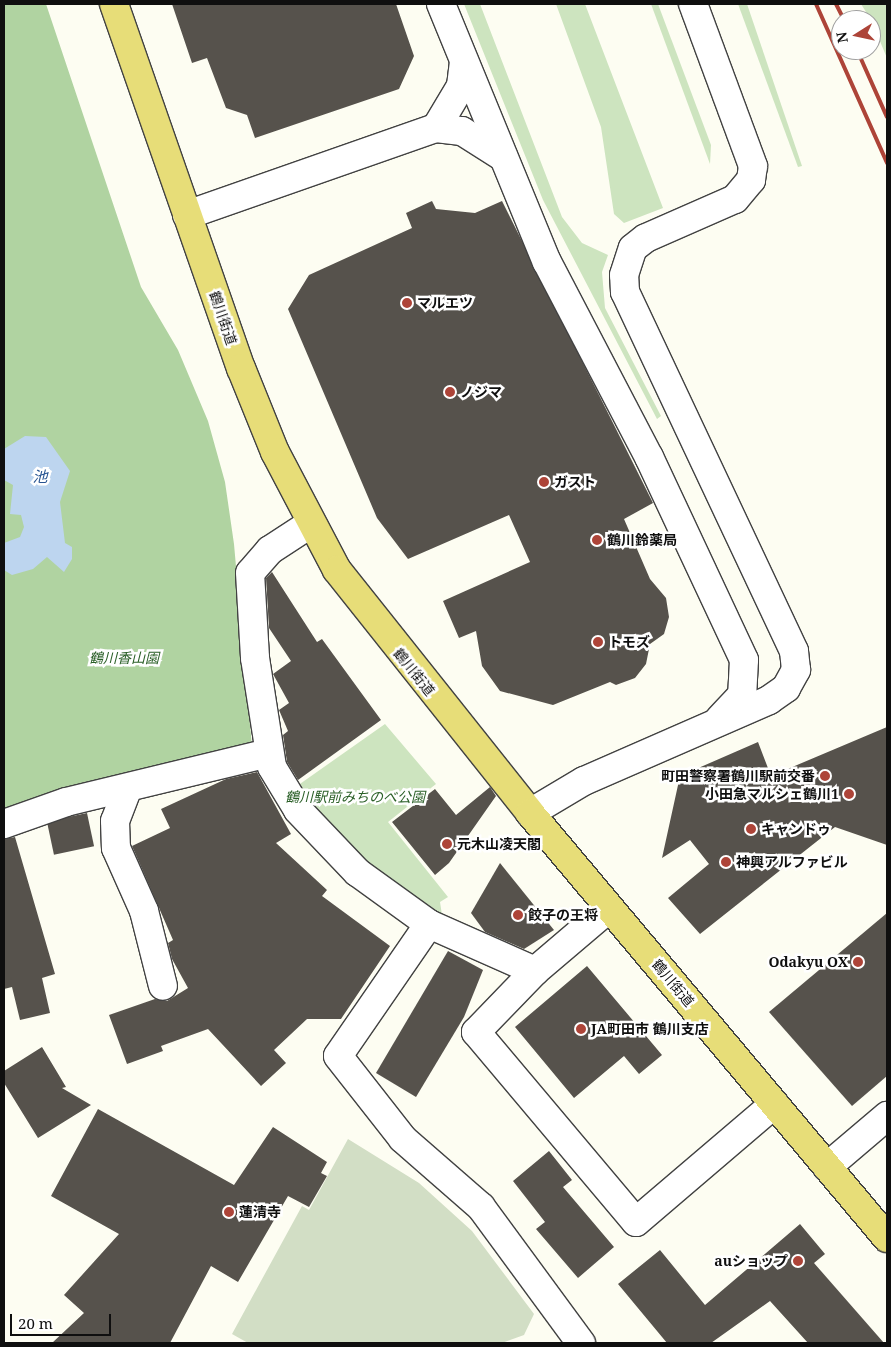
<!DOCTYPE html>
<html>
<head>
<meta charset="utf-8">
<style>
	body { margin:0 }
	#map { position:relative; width:891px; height:1347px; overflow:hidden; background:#fdfdf2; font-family:"Noto Serif","Noto Sans JP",serif }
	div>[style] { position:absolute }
	.green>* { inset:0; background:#cde4bf }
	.forest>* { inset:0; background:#b0d3a1 }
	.cemetery>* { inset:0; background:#d2dec5 }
	.water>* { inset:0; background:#bdd5ef }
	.building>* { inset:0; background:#56524c; transform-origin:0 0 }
	.roads { filter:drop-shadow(1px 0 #424242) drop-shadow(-1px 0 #424242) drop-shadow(0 1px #424242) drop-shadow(0 -1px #424242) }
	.minor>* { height:28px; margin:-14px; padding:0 14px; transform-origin:14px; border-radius:14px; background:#fff }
	.major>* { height:28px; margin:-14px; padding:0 14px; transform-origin:14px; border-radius:14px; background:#e7dd78 }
	.rail>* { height:4px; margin:-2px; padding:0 2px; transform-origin:2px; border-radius:2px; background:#ad4438 }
	.dots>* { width:14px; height:14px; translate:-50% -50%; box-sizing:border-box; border:2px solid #fff; border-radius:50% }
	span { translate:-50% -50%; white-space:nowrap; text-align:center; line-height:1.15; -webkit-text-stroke:5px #fff; paint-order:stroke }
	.poi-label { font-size:14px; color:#0f0f0f; font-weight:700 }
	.left { translate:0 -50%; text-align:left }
	.right { translate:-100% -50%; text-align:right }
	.street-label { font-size:14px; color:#0f0f0f }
	.park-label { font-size:14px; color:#2a5f27; font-style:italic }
	.water-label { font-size:15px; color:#275391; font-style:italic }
	.frame { position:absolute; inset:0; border:5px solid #0f0f0f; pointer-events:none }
	.north { position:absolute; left:831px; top:10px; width:50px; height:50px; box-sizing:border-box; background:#fff; border:1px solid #9f9f9f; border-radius:50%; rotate:260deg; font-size:14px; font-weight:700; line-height:20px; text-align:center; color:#0f0f0f }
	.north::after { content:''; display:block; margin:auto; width:18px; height:22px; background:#ad4438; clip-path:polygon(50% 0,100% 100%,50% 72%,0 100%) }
	.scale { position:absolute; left:10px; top:1314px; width:101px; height:22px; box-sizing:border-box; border:2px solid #0f0f0f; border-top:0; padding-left:6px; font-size:15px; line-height:18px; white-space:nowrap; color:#0f0f0f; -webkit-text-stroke:4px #fff; paint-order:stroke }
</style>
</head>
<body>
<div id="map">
	<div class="green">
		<i style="clip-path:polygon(464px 4px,480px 4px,562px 217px,582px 243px,608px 255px,602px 272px,605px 308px,661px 416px,657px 419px,543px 200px)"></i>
		<i style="clip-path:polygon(556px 4px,585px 4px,663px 208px,624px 223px,614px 214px,601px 127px)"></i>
		<i style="clip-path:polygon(651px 4px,658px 4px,711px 145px,710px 164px)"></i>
		<i style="clip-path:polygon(738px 4px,747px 4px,802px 166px,798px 167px)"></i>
		<i style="clip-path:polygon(861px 4px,887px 4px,887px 58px,871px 20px)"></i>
		<i style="clip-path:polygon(385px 724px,436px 784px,388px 822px,448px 897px,440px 902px,442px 915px,367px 863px,331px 832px,297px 786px)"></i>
	</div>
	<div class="forest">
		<i style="clip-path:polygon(4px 4px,46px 4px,141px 287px,178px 350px,208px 421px,225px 482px,234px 544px,252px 747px,4px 816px)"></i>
	</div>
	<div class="cemetery">
		<i style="clip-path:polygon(348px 1139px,419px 1183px,472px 1231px,534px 1314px,524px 1335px,502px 1343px,248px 1343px,232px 1334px,302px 1206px,309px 1210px)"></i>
	</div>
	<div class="water">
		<i style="clip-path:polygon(25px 436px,46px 437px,70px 471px,60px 502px,65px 543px,72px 547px,72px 559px,64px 572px,47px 557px,33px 569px,12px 575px,4px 570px,4px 543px,20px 537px,24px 527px,21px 515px,10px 514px,13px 485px,4px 480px,4px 449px)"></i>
	</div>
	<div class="building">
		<i style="clip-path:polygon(172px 4px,396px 4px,414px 56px,399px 89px,255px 138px,247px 115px,226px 108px,207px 58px,192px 63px)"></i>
		<i style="clip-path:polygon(432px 201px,436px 209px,475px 213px,502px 201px,653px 503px,624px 519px,650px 579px,666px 598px,669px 617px,664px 634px,650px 644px,646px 664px,635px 678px,616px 685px,610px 682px,553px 705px,500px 691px,482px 666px,476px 631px,459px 638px,443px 601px,530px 562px,509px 515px,408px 559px,377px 518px,288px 309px,309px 275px,412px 228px,406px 213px)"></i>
		<i style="clip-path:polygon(272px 572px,317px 642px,322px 639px,381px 720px,298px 780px,287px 762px,283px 735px,288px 731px,279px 710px,289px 703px,273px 674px,291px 661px,269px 628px,266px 578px)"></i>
		<i style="clip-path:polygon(887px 727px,887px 845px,835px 827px,700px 934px,668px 898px,709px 864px,690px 840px,662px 858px,680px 776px,758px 742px,771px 776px)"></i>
		<i style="clip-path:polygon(257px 772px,291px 834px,276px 843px,327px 890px,322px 896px,390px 946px,341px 1019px,307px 1019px,274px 1050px,286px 1063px,261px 1086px,208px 1029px,161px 1046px,163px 1051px,127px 1064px,109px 1015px,155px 999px,167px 1001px,188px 988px,172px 959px,168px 943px,173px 940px,132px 846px,170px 828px,161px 809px,226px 779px)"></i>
		<i style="clip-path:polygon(490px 787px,496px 796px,449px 863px,435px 875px,392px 822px,435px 789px,456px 815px)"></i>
		<i style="left:87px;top:813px;width:34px;height:41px;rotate:78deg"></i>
		<i style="clip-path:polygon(15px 837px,55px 974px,42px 978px,50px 1013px,20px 1020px,12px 987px,4px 989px,4px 839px)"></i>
		<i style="clip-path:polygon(500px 863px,554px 930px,524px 949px,485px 932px,471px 913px)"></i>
		<i style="clip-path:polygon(887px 913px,887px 1076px,852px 1106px,769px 1012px)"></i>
		<i style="clip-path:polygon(448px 951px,483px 970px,464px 1017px,416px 1097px,376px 1073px)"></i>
		<i style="clip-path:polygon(587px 966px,662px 1055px,639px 1074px,624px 1056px,574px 1098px,515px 1027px)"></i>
		<i style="clip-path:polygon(42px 1047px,66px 1087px,62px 1088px,91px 1105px,38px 1138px,4px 1083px,4px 1071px)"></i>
		<i style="clip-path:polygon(98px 1109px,234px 1185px,273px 1127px,327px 1162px,321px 1173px,327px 1176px,309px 1207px,288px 1196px,238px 1282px,211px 1266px,170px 1343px,52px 1343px,84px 1313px,64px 1295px,119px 1234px,51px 1196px)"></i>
		<i style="clip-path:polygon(549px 1151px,572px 1180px,563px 1187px,614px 1247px,578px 1278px,536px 1229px,545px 1222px,513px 1181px)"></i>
		<i style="clip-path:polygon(800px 1224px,825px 1254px,814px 1263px,884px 1343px,808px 1343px,770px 1301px,711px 1343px,667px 1343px,618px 1284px,660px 1250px,705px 1305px)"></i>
	</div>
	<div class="roads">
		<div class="minor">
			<i style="left:441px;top:4px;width:279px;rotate:67.7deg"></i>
			<i style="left:547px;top:262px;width:220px;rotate:62.4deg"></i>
			<i style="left:649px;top:457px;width:224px;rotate:64.9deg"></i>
			<i style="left:744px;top:660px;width:35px;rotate:93deg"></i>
			<i style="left:742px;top:695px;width:33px;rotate:133deg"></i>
			<i style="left:436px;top:128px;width:49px;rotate:-59.2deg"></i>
			<i style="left:461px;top:86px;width:23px;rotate:-83deg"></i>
			<i style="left:187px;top:215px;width:264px;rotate:-19.3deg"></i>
			<i style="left:436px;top:128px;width:26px;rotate:7deg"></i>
			<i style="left:462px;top:131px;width:49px;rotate:32.4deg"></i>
			<i style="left:310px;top:524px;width:48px;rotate:147deg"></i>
			<i style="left:270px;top:550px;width:30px;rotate:131deg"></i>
			<i style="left:250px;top:573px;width:85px;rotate:86.6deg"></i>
			<i style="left:255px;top:658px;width:110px;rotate:81.1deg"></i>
			<i style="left:272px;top:767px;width:50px;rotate:58.8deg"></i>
			<i style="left:298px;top:810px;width:86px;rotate:46.4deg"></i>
			<i style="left:357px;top:872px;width:89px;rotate:35.8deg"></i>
			<i style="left:429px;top:924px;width:116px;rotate:23.9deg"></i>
			<i style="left:127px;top:790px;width:33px;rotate:111deg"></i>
			<i style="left:115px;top:821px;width:27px;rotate:88deg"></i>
			<i style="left:116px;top:848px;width:69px;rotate:66deg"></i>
			<i style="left:144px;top:911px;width:77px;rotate:75.8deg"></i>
			<i style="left:530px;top:813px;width:63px;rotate:-30.7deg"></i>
			<i style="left:584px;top:781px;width:202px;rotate:-23.6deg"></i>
			<i style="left:769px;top:700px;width:21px;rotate:-35deg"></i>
			<i style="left:786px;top:688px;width:21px;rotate:-61deg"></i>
			<i style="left:796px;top:670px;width:19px;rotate:-96deg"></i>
			<i style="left:794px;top:651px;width:397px;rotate:-115.2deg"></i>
			<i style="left:625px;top:292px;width:17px;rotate:-93deg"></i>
			<i style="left:624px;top:275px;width:28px;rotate:-72deg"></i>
			<i style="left:633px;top:248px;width:16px;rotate:-38deg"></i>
			<i style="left:646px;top:238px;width:97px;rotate:-23.7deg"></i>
			<i style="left:735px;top:199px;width:25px;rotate:-50deg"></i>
			<i style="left:751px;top:180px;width:14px;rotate:-82deg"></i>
			<i style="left:753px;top:166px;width:173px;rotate:-110.3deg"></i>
			<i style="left:4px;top:824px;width:66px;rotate:-19.5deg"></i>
			<i style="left:66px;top:802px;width:208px;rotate:-13.6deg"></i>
			<i style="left:609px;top:908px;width:97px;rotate:139.6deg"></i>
			<i style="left:535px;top:971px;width:85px;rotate:134deg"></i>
			<i style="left:476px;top:1032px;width:248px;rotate:49.9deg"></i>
			<i style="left:636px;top:1222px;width:182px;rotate:-40.5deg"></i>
			<i style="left:429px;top:924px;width:160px;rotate:124.6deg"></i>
			<i style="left:338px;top:1056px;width:105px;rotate:51.9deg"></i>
			<i style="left:403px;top:1139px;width:103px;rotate:41.1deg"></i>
			<i style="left:481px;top:1207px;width:169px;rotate:53.7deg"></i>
			<i style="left:827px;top:1167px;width:79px;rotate:-40.4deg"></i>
		</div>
		<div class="major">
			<i style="left:114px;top:4px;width:386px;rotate:70.8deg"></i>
			<i style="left:241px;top:368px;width:91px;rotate:68deg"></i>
			<i style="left:275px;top:452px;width:133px;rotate:62.3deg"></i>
			<i style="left:337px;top:570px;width:310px;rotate:51.5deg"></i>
			<i style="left:530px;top:813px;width:555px;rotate:49.97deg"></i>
		</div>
	</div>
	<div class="rail">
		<i style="left:816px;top:4px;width:174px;rotate:65.9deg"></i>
		<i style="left:836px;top:4px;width:18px;rotate:63deg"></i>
		<i style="left:857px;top:50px;width:73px;rotate:65.9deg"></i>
	</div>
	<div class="dots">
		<i style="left:407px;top:303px;background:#ad4438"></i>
		<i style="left:450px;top:392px;background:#ad4438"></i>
		<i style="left:544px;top:482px;background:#ad4438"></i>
		<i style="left:597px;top:540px;background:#ad4438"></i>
		<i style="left:598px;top:642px;background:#ad4438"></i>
		<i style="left:825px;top:776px;background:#ad4438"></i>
		<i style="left:849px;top:794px;background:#ad4438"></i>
		<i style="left:751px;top:829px;background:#ad4438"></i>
		<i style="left:447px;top:844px;background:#ad4438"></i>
		<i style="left:726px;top:862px;background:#ad4438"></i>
		<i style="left:518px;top:915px;background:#ad4438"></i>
		<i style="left:858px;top:962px;background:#ad4438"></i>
		<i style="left:581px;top:1029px;background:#ad4438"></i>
		<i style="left:229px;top:1212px;background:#ad4438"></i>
		<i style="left:798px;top:1261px;background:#ad4438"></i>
	</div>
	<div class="poi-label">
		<span class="left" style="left:417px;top:303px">マルエツ</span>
		<span class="left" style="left:460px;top:392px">ノジマ</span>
		<span class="left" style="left:554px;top:482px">ガスト</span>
		<span class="left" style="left:607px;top:540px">鶴川鈴薬局</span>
		<span class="left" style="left:608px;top:642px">トモズ</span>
		<span class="right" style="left:815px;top:776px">町田警察署鶴川駅前交番</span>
		<span class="right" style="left:839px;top:794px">小田急マルシェ鶴川1</span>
		<span class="left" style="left:761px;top:829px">キャンドゥ</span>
		<span class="left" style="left:457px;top:844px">元木山凌天閣</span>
		<span class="left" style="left:736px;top:862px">神興アルファビル</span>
		<span class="left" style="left:528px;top:915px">餃子の王将</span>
		<span class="right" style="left:848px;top:962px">Odakyu OX</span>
		<span class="left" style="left:591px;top:1029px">JA町田市 鶴川支店</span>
		<span class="left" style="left:239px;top:1212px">蓮清寺</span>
		<span class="right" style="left:788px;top:1261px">auショップ</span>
	</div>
	<div class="street-label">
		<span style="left:223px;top:318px;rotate:71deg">鶴川街道</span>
		<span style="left:414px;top:672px;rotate:51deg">鶴川街道</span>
		<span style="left:673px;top:983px;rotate:50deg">鶴川街道</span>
	</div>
	<div class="park-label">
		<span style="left:124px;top:658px">鶴川香山園</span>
		<span style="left:355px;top:797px">鶴川駅前みちのべ公園</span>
	</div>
	<div class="water-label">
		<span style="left:40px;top:477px">池</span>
	</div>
	<div class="frame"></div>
	<div class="north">N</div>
	<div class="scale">20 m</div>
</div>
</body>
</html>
